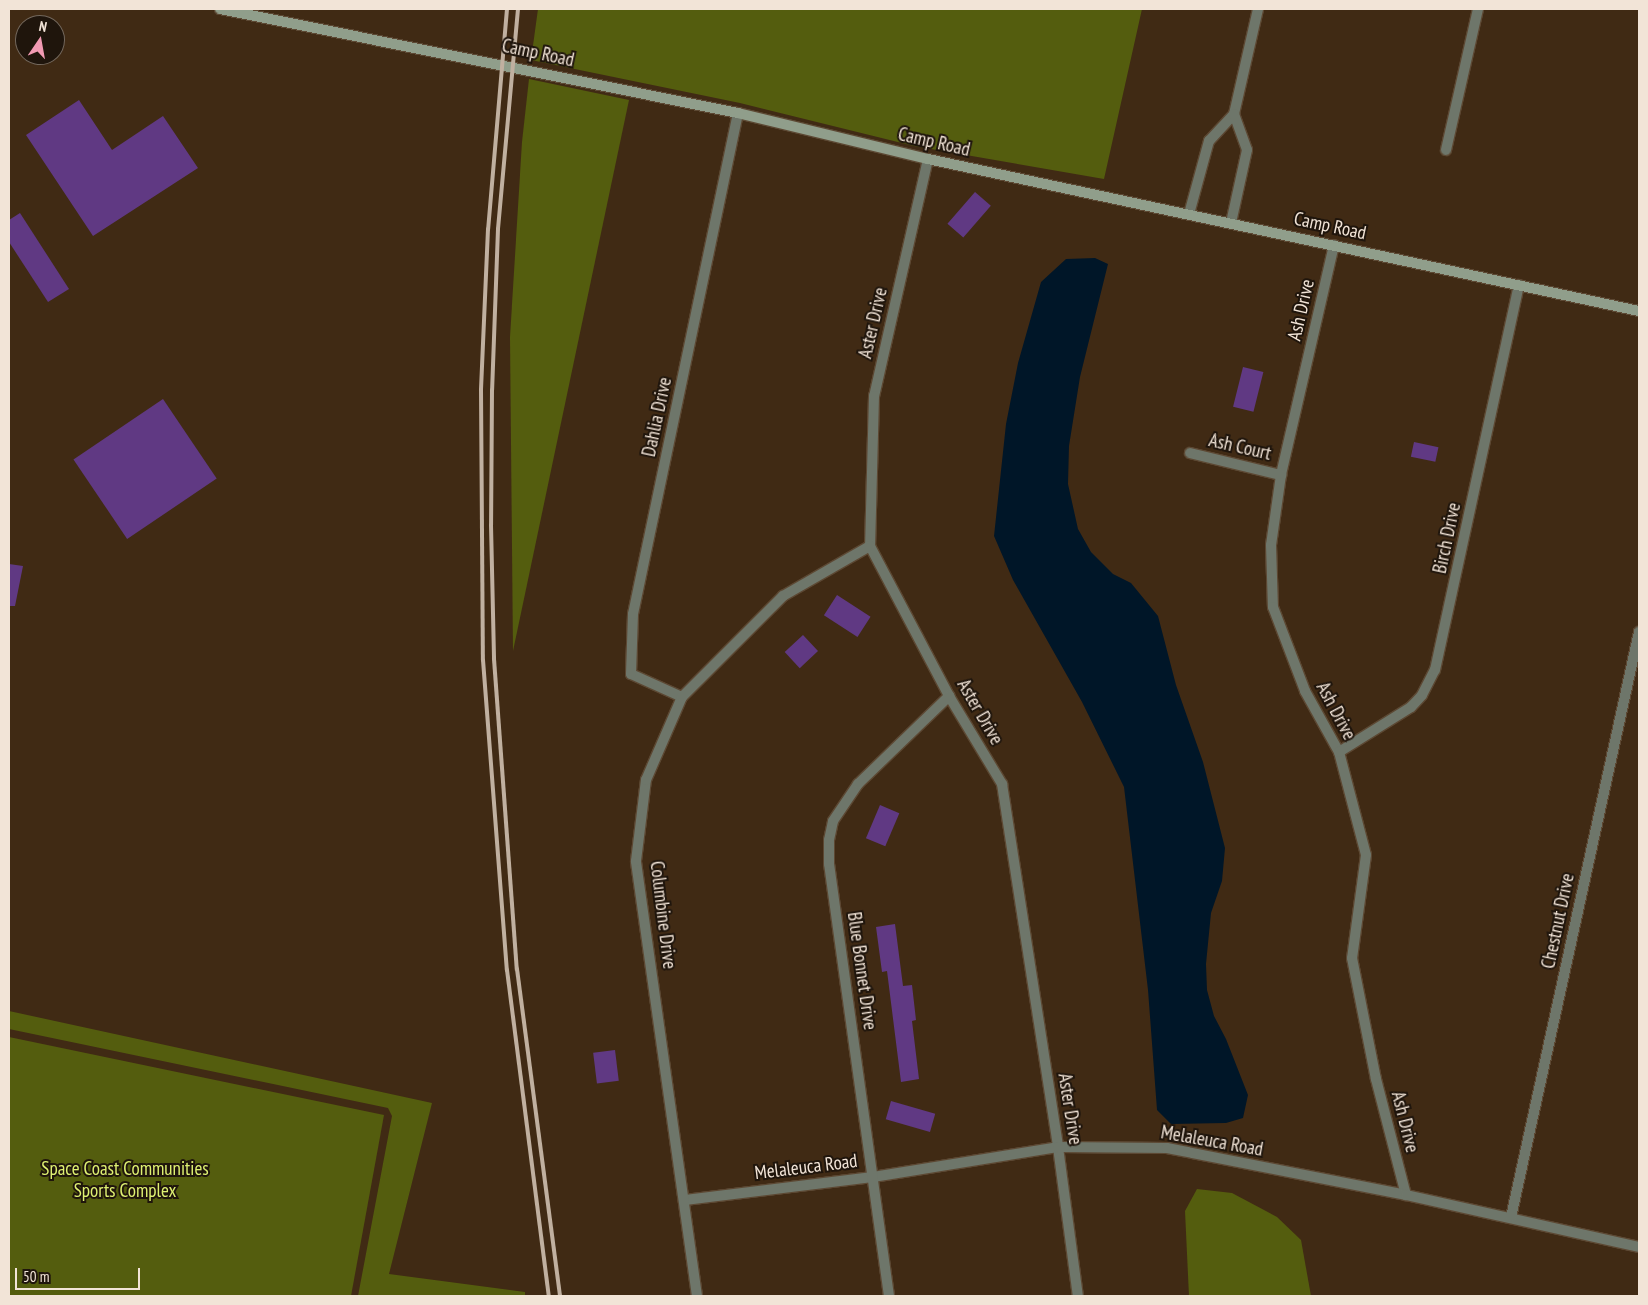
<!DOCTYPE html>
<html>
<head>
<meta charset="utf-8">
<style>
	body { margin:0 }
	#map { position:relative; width:1648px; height:1305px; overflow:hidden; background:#402a14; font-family:"PT Sans Narrow",sans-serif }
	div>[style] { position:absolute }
	.green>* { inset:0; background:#545d0e }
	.water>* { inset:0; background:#001628 }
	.building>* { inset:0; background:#603983; transform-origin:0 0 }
	.roads { filter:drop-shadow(1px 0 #5c4833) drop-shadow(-1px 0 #5c4833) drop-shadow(0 1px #5c4833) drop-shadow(0 -1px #5c4833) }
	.street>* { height:10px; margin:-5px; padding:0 5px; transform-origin:5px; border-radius:5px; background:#6e766a }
	.secondary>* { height:10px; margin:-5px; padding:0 5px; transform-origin:5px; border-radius:5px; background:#909e8b }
	.rail>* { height:4px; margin:-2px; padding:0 2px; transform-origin:2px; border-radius:2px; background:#c0b0a0 }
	span { translate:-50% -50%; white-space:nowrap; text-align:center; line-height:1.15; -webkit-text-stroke:4px #1f150c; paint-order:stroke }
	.street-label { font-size:19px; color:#f2e4d7 }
	.park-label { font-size:19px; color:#dff172 }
	.frame { position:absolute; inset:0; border:10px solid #f2e4d7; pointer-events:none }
	.north { position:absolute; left:15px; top:15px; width:50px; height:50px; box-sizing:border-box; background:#1f150c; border:1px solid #73685d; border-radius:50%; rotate:12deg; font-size:14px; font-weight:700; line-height:20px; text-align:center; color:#f2e4d7 }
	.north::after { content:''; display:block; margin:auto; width:18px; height:22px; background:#f19ab3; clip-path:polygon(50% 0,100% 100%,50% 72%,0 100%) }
	.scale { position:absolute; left:15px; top:1268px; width:125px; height:22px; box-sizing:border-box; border:2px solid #f2e4d7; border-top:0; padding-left:6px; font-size:15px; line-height:18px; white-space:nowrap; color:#f2e4d7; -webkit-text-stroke:4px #1f150c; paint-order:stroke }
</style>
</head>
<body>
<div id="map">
	<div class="green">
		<i style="clip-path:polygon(538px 9px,1142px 9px,1104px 179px,914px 146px,740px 103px,531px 60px)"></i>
		<i style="clip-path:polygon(529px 79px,629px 100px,513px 651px,510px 337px,522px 142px)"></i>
		<i style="clip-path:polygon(9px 1011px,432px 1103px,389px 1274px,525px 1292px,525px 1296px,358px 1296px,392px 1116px,388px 1108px,9px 1029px)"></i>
		<i style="clip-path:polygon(9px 1037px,384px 1115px,351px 1296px,9px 1296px)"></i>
		<i style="clip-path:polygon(1197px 1189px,1232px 1193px,1277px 1217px,1301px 1240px,1311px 1296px,1189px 1296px,1185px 1211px)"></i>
	</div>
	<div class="water">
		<i style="clip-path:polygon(1095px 258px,1108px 264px,1080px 377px,1069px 446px,1068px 484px,1078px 529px,1091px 552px,1113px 574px,1131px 583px,1158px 616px,1176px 685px,1203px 762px,1225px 848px,1222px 881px,1211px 913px,1206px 964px,1207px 990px,1214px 1016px,1226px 1039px,1248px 1095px,1243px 1118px,1226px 1123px,1171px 1124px,1157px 1110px,1148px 990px,1124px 787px,1082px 702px,1013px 580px,994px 536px,1006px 424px,1018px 363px,1041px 282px,1066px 259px)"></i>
	</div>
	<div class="building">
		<i style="clip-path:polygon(79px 100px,112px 150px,163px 116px,198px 168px,93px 236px,26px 135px)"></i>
		<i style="left:975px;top:192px;width:21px;height:42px;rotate:41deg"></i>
		<i style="clip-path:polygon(20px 213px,69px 289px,48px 302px,9px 242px,9px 220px)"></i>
		<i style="left:1243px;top:367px;width:21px;height:41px;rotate:14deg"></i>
		<i style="left:163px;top:399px;width:96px;height:108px;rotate:56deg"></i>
		<i style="left:1414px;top:442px;width:25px;height:15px;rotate:12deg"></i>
		<i style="clip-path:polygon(9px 564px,23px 566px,15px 606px,9px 606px)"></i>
		<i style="left:837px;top:595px;width:40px;height:24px;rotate:33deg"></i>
		<i style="left:803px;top:635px;width:22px;height:25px;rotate:47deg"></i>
		<i style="left:880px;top:805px;width:21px;height:36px;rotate:23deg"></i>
		<i style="clip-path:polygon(895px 924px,903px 986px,912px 985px,916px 1020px,912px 1021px,919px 1079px,901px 1082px,887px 971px,882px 972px,876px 927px)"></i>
		<i style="left:615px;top:1050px;width:31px;height:22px;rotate:83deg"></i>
		<i style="left:891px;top:1101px;width:46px;height:19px;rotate:16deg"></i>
	</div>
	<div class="roads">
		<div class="street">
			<i style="left:1234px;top:114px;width:108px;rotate:-77.1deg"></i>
			<i style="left:1446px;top:150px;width:145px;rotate:-77.2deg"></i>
			<i style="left:928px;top:159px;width:243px;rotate:102.8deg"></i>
			<i style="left:874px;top:396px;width:150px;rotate:91.5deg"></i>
			<i style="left:870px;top:546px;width:170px;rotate:62.2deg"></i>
			<i style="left:949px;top:696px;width:103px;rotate:58.9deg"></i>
			<i style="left:1002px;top:784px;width:367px;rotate:81.2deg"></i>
			<i style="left:1058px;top:1147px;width:150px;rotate:82.4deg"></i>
			<i style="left:1189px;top:214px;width:76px;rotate:-74.7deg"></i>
			<i style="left:1209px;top:141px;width:37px;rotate:-47deg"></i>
			<i style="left:1234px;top:114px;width:38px;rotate:70deg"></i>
			<i style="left:1247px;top:150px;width:75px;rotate:102.4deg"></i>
			<i style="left:1334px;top:245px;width:236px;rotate:103deg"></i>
			<i style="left:1281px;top:475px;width:71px;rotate:98.1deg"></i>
			<i style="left:1271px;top:545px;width:62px;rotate:88.2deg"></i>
			<i style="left:1273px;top:607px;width:90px;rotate:69.1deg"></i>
			<i style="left:1305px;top:691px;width:70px;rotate:60.9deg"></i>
			<i style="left:1339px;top:752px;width:106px;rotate:75.3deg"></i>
			<i style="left:1366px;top:855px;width:104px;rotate:97.7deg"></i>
			<i style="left:1352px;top:958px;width:123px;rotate:78.8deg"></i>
			<i style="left:1376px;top:1079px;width:120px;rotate:75.5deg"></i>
			<i style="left:1190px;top:453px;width:94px;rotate:13.6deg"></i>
			<i style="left:682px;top:697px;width:56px;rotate:-155.7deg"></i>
			<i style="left:631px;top:674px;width:60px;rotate:-88.1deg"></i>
			<i style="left:633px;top:614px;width:512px;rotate:-78.16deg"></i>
			<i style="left:1339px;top:752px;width:85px;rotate:-32deg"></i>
			<i style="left:1411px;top:707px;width:16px;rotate:-47deg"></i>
			<i style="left:1422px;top:695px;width:28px;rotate:-63deg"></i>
			<i style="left:1435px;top:670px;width:394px;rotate:-77.7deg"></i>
			<i style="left:685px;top:1200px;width:189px;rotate:-7deg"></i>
			<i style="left:873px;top:1177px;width:187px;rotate:-9.2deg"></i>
			<i style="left:1058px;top:1147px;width:109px;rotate:0.5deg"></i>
			<i style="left:1167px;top:1148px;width:244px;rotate:11.1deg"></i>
			<i style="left:1406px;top:1195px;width:239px;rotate:12.6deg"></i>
			<i style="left:1511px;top:1217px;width:599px;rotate:-77.66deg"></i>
			<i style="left:697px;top:1296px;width:439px;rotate:-98deg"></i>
			<i style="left:636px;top:861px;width:82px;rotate:-83deg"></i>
			<i style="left:646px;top:780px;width:90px;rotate:-66.6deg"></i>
			<i style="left:682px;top:697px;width:143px;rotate:-45deg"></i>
			<i style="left:783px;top:596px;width:100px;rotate:-29.9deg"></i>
			<i style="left:889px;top:1296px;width:436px;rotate:-97.9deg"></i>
			<i style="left:829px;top:864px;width:24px;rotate:-90deg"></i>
			<i style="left:829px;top:840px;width:19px;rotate:-78deg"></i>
			<i style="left:833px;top:821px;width:45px;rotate:-56deg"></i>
			<i style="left:858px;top:784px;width:127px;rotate:-44deg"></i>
		</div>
		<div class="secondary">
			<i style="left:220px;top:9px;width:528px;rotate:11.35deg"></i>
			<i style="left:738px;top:113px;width:195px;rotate:13.6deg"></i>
			<i style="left:928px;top:159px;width:727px;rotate:12.07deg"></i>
		</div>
	</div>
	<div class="rail">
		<i style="left:507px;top:9px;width:221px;rotate:94.9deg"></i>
		<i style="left:488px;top:229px;width:161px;rotate:92.5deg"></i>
		<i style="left:481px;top:390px;width:270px;rotate:89.6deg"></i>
		<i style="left:483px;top:660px;width:311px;rotate:85.6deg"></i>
		<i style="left:507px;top:970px;width:329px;rotate:82.7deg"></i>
		<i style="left:518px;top:9px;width:221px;rotate:95.2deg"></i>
		<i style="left:498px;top:229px;width:161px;rotate:92.1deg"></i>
		<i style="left:492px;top:390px;width:135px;rotate:90.4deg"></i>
		<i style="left:491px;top:525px;width:134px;rotate:88.7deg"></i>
		<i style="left:494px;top:659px;width:311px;rotate:85.8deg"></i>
		<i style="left:517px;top:969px;width:330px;rotate:82.5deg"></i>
	</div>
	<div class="street-label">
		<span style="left:538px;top:53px;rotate:12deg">Camp Road</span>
		<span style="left:934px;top:142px;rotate:13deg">Camp Road</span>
		<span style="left:1330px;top:226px;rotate:12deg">Camp Road</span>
		<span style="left:1301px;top:310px;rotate:-77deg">Ash Drive</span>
		<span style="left:873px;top:323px;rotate:-77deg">Aster Drive</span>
		<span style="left:657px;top:417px;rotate:-78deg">Dahlia Drive</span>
		<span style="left:1240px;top:447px;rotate:13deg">Ash Court</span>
		<span style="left:1447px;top:538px;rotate:-78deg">Birch Drive</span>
		<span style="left:1336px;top:711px;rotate:62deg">Ash Drive</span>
		<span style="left:980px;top:712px;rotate:60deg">Aster Drive</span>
		<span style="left:663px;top:915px;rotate:83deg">Columbine Drive</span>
		<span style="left:1558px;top:921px;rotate:-78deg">Chestnut Drive</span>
		<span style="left:862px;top:971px;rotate:82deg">Blue Bonnet Drive</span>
		<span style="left:1070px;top:1109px;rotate:81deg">Aster Drive</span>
		<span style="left:1405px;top:1122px;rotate:76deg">Ash Drive</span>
		<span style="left:1212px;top:1141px;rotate:10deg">Melaleuca Road</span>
		<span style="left:806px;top:1167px;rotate:-7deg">Melaleuca Road</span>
	</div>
	<div class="park-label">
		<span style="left:125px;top:1180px">Space Coast Communities<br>Sports Complex</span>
	</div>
	<div class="frame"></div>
	<div class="north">N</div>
	<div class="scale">50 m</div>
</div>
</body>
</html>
